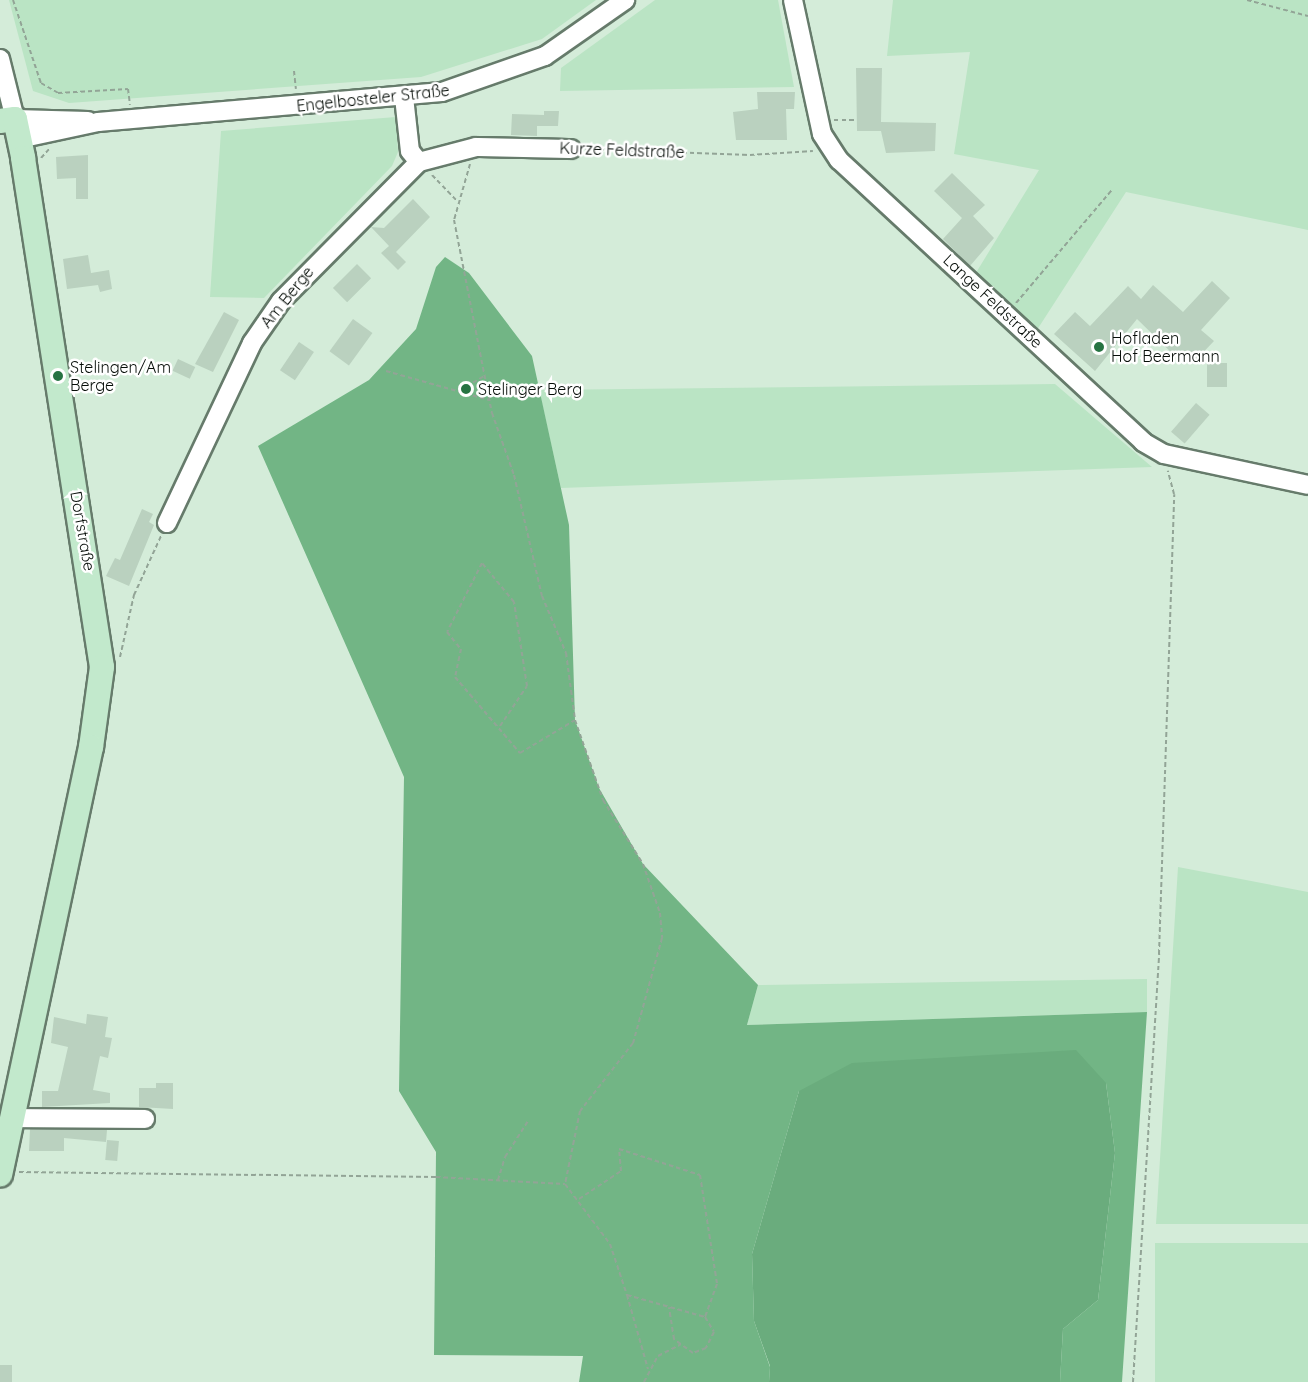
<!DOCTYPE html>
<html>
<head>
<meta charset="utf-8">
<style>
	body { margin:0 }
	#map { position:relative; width:1308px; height:1382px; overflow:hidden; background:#d4ecd9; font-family:Quicksand,sans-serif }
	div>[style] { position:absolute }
	.green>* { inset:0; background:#bae4c4; transform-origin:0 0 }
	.forest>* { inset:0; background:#72b585 }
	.water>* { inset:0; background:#6aac7d }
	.building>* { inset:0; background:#bad1bf; transform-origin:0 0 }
	.path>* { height:2px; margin-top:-1px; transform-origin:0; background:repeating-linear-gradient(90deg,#92a496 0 4.5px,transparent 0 7.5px) }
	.roads { filter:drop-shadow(2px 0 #667b6b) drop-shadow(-2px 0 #667b6b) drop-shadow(0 2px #667b6b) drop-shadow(0 -2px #667b6b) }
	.minor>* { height:18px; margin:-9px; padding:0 9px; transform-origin:9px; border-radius:9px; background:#fff }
	.major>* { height:24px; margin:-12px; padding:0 12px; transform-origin:12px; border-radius:12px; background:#c2e9cc }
	.dots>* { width:16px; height:16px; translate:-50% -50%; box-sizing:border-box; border:3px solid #fff; border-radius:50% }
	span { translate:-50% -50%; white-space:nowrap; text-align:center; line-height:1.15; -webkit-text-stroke:5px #fff; paint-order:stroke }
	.street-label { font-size:16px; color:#060d08 }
	.poi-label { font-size:16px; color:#060d08 }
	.left { translate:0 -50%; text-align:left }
</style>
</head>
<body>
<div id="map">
	<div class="green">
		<i style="clip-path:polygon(9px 0,596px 0,542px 39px,421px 77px,69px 103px,33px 91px)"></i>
		<i style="clip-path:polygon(655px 0,778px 0,794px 87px,560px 91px,561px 68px)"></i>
		<i style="clip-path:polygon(893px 0,1308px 0,1308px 230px,1126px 192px,1035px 333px,974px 276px,1039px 170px,954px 154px,970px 52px,887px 56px)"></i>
		<i style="clip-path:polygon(396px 117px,398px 152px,392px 166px,264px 298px,210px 297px,221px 131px)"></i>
		<i style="clip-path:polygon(1055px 384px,1152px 467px,561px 488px,539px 390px)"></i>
		<i style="clip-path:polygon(1178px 867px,1308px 892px,1308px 1224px,1156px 1224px)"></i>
		<i style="clip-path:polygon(1147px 979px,1147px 1012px,747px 1025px,758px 985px)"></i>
		<i style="left:1308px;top:1243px;width:139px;height:153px;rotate:90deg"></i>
	</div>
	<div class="forest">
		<i style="clip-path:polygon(445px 257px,469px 273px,532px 356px,569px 525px,575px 720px,599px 788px,643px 864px,758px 985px,747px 1025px,1147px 1012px,1122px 1382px,1060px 1382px,1063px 1329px,1098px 1300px,1115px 1153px,1106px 1083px,799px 1091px,752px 1254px,754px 1321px,770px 1367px,769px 1382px,579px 1382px,583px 1356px,434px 1355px,436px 1152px,399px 1091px,404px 777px,258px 446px,369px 380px,416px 329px,436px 267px)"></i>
	</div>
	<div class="water">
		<i style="clip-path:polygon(1076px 1050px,1106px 1083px,1115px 1153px,1098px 1300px,1063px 1329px,1060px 1382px,769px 1382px,770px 1366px,754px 1321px,752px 1254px,799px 1091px,852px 1063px)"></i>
	</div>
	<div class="building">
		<i style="clip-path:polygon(856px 68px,882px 68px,881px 122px,936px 123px,935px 151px,886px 153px,881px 131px,857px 131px)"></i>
		<i style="clip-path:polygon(757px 92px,795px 92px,794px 109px,786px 109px,787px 140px,736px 140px,733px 112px,758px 109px)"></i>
		<i style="clip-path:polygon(544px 111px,559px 111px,558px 126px,537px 126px,537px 136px,511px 135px,512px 114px,544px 115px)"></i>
		<i style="clip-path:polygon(88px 155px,88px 199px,76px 199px,76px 178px,57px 179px,56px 157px)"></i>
		<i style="clip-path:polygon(952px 173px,985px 205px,973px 216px,994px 238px,970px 266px,943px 239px,962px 218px,934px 191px)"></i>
		<i style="clip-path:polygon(413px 199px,430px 217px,396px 252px,406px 262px,398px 270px,381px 253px,389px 246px,371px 227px,384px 228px)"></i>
		<i style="clip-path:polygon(88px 255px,91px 273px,109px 270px,112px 289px,100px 292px,98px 285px,67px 289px,63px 259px)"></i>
		<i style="left:357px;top:264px;width:20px;height:34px;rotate:45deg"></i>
		<i style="clip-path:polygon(1212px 281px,1230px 298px,1201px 330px,1214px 341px,1194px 362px,1183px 352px,1177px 358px,1137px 319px,1095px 371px,1054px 334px,1075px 312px,1090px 326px,1128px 286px,1141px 299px,1153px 285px,1183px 312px)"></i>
		<i style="clip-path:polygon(224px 312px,239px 320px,213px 372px,195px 364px)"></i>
		<i style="left:353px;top:319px;width:24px;height:40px;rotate:36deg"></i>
		<i style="left:299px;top:342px;width:18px;height:34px;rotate:34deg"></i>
		<i style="left:178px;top:359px;width:19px;height:13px;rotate:25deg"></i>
		<i style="left:1207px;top:363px;width:20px;height:24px"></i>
		<i style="left:1196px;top:403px;width:18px;height:38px;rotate:41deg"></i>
		<i style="clip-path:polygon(142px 509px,153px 514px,149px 522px,154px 525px,129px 586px,106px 576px,115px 558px,120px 560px)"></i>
		<i style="clip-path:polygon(87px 1014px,108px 1017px,105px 1037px,112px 1038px,108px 1058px,100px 1056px,93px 1090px,110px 1093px,110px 1103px,42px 1107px,42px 1091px,58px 1091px,68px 1047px,51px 1043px,54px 1017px,86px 1024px)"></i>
		<i style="clip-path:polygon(156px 1083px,173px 1083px,173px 1109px,139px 1107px,139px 1088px,156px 1088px)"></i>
		<i style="clip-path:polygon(30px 1129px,107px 1130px,106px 1142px,64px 1138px,64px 1151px,29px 1151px)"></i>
		<i style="left:107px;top:1140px;width:12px;height:20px;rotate:5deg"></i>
		<i style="left:0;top:1365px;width:12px;height:17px"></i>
	</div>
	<div class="path">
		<i style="left:13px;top:0;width:88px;rotate:71.4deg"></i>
		<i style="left:41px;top:83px;width:20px;rotate:30deg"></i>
		<i style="left:58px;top:93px;width:70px;rotate:-3.3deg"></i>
		<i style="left:128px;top:89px;width:16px;rotate:83deg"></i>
		<i style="left:1247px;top:0;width:63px;rotate:14.7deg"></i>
		<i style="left:294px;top:71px;width:18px;rotate:84deg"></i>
		<i style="left:834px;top:120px;width:23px"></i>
		<i style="left:585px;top:149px;width:165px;rotate:2.1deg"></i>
		<i style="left:750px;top:155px;width:63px;rotate:-3.6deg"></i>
		<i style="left:41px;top:158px;width:12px;rotate:-48deg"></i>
		<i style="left:470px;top:164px;width:58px;rotate:105.9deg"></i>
		<i style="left:454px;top:220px;width:197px;rotate:78.9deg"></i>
		<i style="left:492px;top:413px;width:66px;rotate:70.5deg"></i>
		<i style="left:514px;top:475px;width:124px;rotate:77deg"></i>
		<i style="left:542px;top:596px;width:62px;rotate:67.2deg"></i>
		<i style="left:566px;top:653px;width:68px;rotate:82.3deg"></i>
		<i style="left:575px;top:720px;width:85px;rotate:70.7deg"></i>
		<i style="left:603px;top:800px;width:75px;rotate:58deg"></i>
		<i style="left:643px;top:864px;width:52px;rotate:70.9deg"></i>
		<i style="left:660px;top:913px;width:25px;rotate:85deg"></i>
		<i style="left:662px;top:938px;width:109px;rotate:105.4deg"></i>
		<i style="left:633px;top:1043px;width:86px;rotate:127.9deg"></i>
		<i style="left:580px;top:1111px;width:75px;rotate:101.6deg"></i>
		<i style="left:432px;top:175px;width:36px;rotate:46deg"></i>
		<i style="left:1016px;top:303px;width:148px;rotate:-49.7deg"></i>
		<i style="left:386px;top:371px;width:107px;rotate:15.7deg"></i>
		<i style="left:460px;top:390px;width:28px;rotate:-30deg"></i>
		<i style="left:120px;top:657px;width:64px;rotate:-77.3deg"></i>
		<i style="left:134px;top:595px;width:65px;rotate:-65.4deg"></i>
		<i style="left:500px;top:726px;width:48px;rotate:-56deg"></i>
		<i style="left:527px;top:686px;width:85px;rotate:-98.8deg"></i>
		<i style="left:514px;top:602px;width:50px;rotate:-129.4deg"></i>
		<i style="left:482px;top:563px;width:77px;rotate:116.9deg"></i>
		<i style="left:447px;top:632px;width:22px;rotate:51deg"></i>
		<i style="left:461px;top:649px;width:29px;rotate:102deg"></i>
		<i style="left:455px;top:677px;width:100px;rotate:49.5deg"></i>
		<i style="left:520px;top:753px;width:64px;rotate:-31deg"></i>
		<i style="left:19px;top:1172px;width:417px;rotate:0.7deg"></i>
		<i style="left:436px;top:1177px;width:129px;rotate:3.1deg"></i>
		<i style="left:565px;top:1184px;width:75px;rotate:53.1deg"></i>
		<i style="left:610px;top:1244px;width:54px;rotate:71.6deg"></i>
		<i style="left:627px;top:1295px;width:81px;rotate:15.8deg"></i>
		<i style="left:705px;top:1317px;width:17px;rotate:59deg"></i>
		<i style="left:714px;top:1332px;width:18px;rotate:117deg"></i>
		<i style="left:706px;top:1348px;width:14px;rotate:159deg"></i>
		<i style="left:693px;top:1353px;width:24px;rotate:-144deg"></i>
		<i style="left:674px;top:1339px;width:32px;rotate:-99deg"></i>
		<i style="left:498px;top:1180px;width:24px;rotate:-73deg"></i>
		<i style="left:505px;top:1157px;width:43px;rotate:-57.4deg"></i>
		<i style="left:579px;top:1199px;width:50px;rotate:-33.7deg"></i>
		<i style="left:621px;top:1171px;width:22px;rotate:-95deg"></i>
		<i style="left:619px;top:1149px;width:85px;rotate:17.8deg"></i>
		<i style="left:700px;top:1175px;width:110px;rotate:81.1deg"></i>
		<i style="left:717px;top:1284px;width:35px;rotate:110deg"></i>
		<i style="left:627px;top:1295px;width:77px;rotate:74.2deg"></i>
		<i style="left:644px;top:1382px;width:30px;rotate:-62deg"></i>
		<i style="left:658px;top:1356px;width:25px;rotate:-27deg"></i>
		<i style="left:1133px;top:1382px;width:429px;rotate:-86.5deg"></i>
		<i style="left:1159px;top:954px;width:460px;rotate:-88.1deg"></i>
		<i style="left:1174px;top:494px;width:24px;rotate:-105deg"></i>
	</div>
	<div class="roads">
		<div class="minor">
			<i style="left:793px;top:0;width:137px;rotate:77.8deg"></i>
			<i style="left:822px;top:134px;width:31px;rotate:57deg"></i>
			<i style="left:839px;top:160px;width:415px;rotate:42.8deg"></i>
			<i style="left:1143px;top:442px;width:24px;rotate:30deg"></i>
			<i style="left:1164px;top:454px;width:147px;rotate:12.1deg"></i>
			<i style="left:0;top:59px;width:62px;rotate:76deg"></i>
			<i style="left:15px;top:119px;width:73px;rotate:1.6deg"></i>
			<i style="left:404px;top:97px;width:54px;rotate:83.7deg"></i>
			<i style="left:410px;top:151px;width:14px;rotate:51deg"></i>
			<i style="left:19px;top:139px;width:81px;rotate:-12.1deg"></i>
			<i style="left:98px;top:122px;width:345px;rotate:-5deg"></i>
			<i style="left:442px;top:92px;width:109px;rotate:-19.3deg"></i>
			<i style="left:545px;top:56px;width:98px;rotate:-35deg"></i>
			<i style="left:167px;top:523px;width:199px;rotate:-64.7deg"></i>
			<i style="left:252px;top:343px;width:51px;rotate:-55.4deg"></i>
			<i style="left:281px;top:301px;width:196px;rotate:-45.2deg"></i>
			<i style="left:419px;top:162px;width:59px;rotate:-14.7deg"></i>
			<i style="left:476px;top:147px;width:95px;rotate:1.2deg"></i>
			<i style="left:11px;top:1118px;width:134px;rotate:0.4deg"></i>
		</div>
		<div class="major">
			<i style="left:0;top:121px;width:15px;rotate:-8deg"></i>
			<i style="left:15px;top:119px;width:40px;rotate:78deg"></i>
			<i style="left:23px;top:158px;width:515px;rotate:81.18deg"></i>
			<i style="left:102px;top:667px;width:81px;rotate:97.8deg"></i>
			<i style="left:91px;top:747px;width:437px;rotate:102deg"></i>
		</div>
	</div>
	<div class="dots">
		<i style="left:1099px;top:347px;background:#267342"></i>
		<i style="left:58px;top:376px;background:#267342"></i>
		<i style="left:466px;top:389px;background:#267342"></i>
	</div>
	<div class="street-label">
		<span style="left:373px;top:98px;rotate:-6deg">Engelbosteler Straße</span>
		<span style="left:622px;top:150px;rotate:2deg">Kurze Feldstraße</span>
		<span style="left:287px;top:297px;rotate:-51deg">Am Berge</span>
		<span style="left:993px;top:301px;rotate:43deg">Lange Feldstraße</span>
		<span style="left:83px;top:531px;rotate:80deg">Dorfstraße</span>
	</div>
	<div class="poi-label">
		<span class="left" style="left:1111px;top:347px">Hofladen<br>Hof Beermann</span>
		<span class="left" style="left:70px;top:376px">Stelingen/Am<br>Berge</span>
		<span class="left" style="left:478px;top:389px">Stelinger Berg</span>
	</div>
</div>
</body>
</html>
